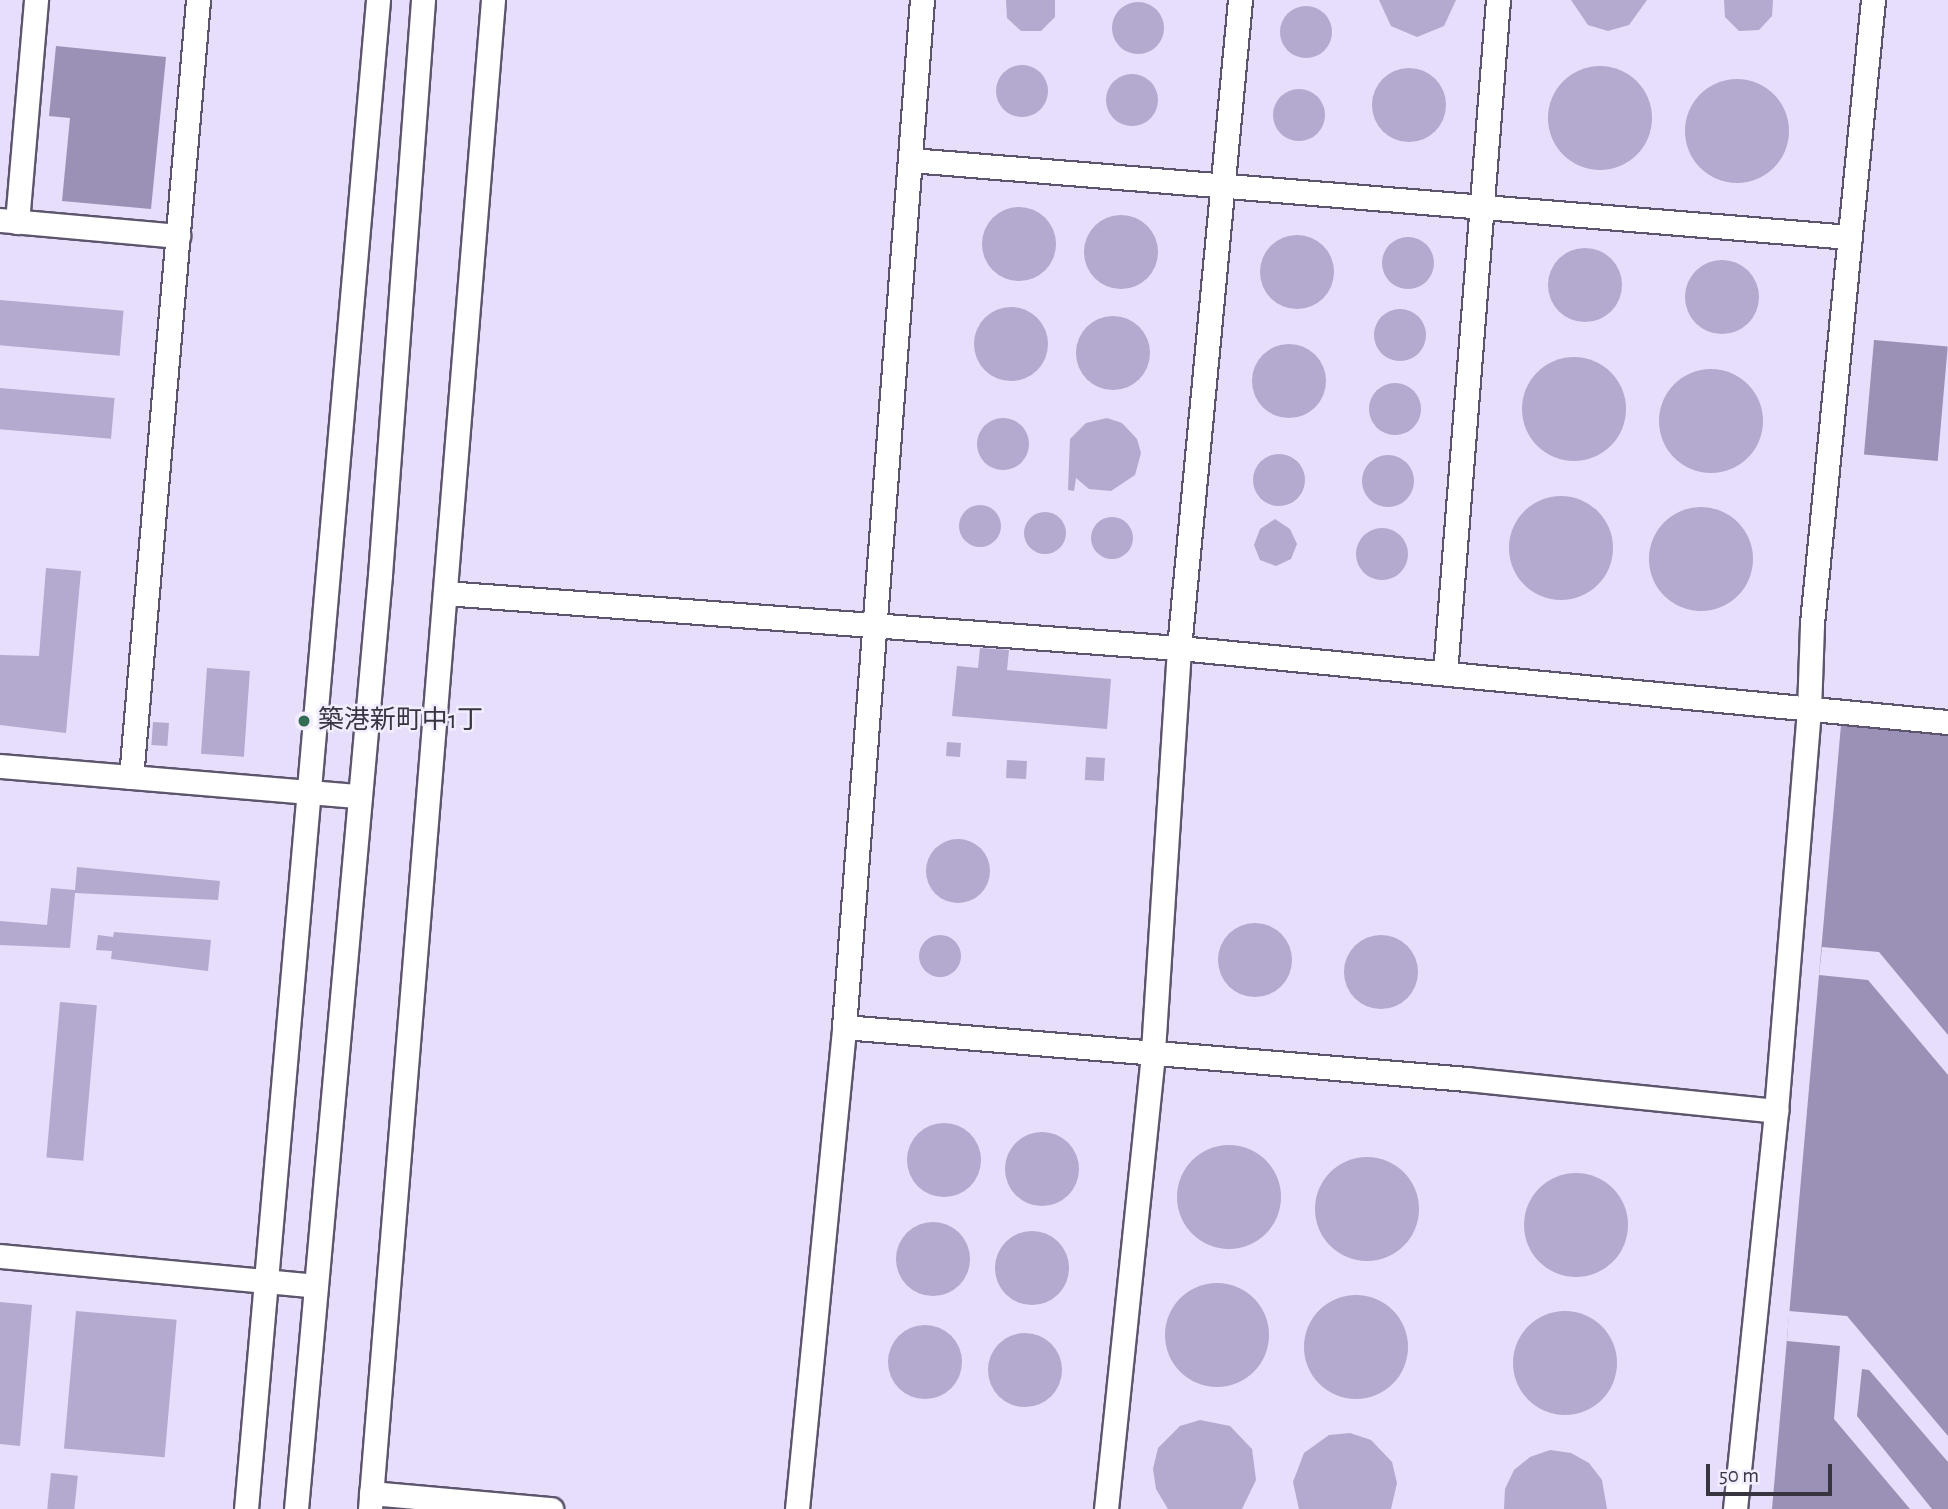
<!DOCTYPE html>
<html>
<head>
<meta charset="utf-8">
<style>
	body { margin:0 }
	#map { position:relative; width:1948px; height:1509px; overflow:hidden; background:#e6defa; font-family:"Alegreya Sans","Noto Sans JP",sans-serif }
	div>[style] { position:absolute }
	.water>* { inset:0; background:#9b90b5; transform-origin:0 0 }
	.pier>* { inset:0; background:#e6defa }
	.building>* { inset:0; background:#b4a9cf; transform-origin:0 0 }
	.round { border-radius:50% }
	.roads { filter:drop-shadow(2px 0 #5d556d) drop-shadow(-2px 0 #5d556d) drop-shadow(0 2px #5d556d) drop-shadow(0 -2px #5d556d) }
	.minor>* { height:23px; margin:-11.5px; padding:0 11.5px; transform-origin:11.5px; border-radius:11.5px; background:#fff }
	.dots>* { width:19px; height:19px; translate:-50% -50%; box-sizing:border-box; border:4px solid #f2edfe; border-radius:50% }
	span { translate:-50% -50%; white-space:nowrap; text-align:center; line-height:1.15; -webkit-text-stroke:5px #f2edfe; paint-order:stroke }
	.poi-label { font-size:26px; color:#383540 }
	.left { translate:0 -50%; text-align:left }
	.scale { position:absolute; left:1706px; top:1464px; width:126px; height:32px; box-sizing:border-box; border:4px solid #383540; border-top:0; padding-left:9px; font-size:21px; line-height:24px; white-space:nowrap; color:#383540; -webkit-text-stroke:5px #f2edfe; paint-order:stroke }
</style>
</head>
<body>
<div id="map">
	<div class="water">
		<i style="clip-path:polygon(56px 46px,166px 57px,151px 209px,62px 201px,70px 118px,49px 116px)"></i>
		<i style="left:1874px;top:340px;width:74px;height:115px;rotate:5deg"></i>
		<i style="clip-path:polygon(1841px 725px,1948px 734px,1948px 1509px,1772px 1509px)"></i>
	</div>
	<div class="pier">
		<i style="clip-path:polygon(1822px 947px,1879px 952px,1948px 1035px,1948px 1075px,1868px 980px,1819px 975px)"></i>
		<i style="clip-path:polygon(1789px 1311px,1847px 1316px,1948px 1436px,1948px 1462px,1869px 1370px,1862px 1369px,1857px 1416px,1932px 1509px,1910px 1509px,1834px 1419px,1840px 1346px,1787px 1341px)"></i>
	</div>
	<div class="building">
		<i style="clip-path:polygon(1006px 0,1055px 0,1055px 17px,1041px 31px,1021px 31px,1007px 18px)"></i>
		<i style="clip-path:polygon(1379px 0,1456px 0,1444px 26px,1417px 37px,1391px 26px)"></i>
		<i style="clip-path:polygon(1571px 0,1647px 0,1629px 25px,1608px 31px,1588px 25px)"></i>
		<i style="clip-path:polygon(1724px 0,1773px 0,1772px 16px,1759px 30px,1739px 31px,1725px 17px)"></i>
		<i class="round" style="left:1112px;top:2px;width:52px;height:52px"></i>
		<i class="round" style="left:1280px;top:6px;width:52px;height:52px"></i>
		<i class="round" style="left:996px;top:65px;width:52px;height:52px"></i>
		<i class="round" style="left:1548px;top:66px;width:104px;height:104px"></i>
		<i class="round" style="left:1372px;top:68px;width:74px;height:74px"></i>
		<i class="round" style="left:1106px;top:74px;width:52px;height:52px"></i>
		<i class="round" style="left:1685px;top:79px;width:104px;height:104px"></i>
		<i class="round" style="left:1273px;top:89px;width:52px;height:52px"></i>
		<i class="round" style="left:982px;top:207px;width:74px;height:74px"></i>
		<i class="round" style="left:1084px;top:215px;width:74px;height:74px"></i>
		<i class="round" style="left:1260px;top:235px;width:74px;height:74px"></i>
		<i class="round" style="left:1382px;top:237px;width:52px;height:52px"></i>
		<i class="round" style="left:1548px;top:248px;width:74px;height:74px"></i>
		<i class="round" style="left:1685px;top:260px;width:74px;height:74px"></i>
		<i style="left:0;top:300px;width:124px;height:45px;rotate:5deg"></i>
		<i class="round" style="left:974px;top:307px;width:74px;height:74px"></i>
		<i class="round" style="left:1374px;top:309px;width:52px;height:52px"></i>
		<i class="round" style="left:1076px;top:316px;width:74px;height:74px"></i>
		<i class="round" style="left:1252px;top:344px;width:74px;height:74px"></i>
		<i class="round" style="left:1522px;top:357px;width:104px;height:104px"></i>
		<i class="round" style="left:1659px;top:369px;width:104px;height:104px"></i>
		<i class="round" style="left:1369px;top:383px;width:52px;height:52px"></i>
		<i style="left:0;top:388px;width:115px;height:41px;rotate:5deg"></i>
		<i style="clip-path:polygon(1107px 418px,1122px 423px,1137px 439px,1141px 453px,1135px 475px,1111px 491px,1089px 489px,1076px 478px,1074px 491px,1068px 490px,1070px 439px,1086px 423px)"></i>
		<i class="round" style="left:977px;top:418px;width:52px;height:52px"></i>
		<i class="round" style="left:1253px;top:454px;width:52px;height:52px"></i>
		<i class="round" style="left:1362px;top:455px;width:52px;height:52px"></i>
		<i class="round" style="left:1509px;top:496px;width:104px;height:104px"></i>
		<i class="round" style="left:959px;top:505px;width:42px;height:42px"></i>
		<i class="round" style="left:1649px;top:507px;width:104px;height:104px"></i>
		<i class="round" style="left:1024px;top:512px;width:42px;height:42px"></i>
		<i class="round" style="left:1091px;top:517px;width:42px;height:42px"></i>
		<i style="clip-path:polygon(1275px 519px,1290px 529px,1297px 544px,1291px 559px,1276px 566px,1260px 560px,1254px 545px,1260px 529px)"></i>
		<i class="round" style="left:1356px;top:528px;width:52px;height:52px"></i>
		<i style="clip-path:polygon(46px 568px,81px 571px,66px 733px,0 725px,0 655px,39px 656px)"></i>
		<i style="clip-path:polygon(980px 648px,1009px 650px,1007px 670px,1111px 679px,1107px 729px,952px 716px,957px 666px,978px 668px)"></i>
		<i style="left:207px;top:668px;width:43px;height:86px;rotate:4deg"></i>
		<i style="left:153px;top:722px;width:16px;height:23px;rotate:4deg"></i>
		<i style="left:947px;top:742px;width:14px;height:14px;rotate:4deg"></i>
		<i style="left:1086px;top:757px;width:19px;height:23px;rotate:3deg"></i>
		<i style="left:1007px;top:760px;width:20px;height:18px;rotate:3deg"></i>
		<i class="round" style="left:926px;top:839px;width:64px;height:64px"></i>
		<i style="clip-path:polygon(77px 867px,220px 881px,218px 900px,75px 893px,70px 948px,0 945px,0 921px,47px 925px,51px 888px,75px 890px)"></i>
		<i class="round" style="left:1218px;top:923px;width:74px;height:74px"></i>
		<i style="clip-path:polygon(114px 932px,211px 940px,208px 971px,111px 959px,112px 951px,96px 950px,98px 935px,113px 937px)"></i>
		<i class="round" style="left:919px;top:935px;width:42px;height:42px"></i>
		<i class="round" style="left:1344px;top:935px;width:74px;height:74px"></i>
		<i style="left:60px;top:1002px;width:37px;height:156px;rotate:5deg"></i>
		<i class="round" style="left:907px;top:1123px;width:74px;height:74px"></i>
		<i class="round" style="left:1005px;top:1132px;width:74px;height:74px"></i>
		<i class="round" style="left:1177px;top:1145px;width:104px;height:104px"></i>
		<i class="round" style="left:1315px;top:1157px;width:104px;height:104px"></i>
		<i class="round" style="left:1524px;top:1173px;width:104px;height:104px"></i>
		<i class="round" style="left:896px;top:1222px;width:74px;height:74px"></i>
		<i class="round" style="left:995px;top:1231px;width:74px;height:74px"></i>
		<i class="round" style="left:1165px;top:1283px;width:104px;height:104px"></i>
		<i class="round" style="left:1304px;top:1295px;width:104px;height:104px"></i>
		<i style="clip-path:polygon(0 1302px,32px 1305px,20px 1446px,0 1444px)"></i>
		<i style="left:76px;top:1311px;width:101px;height:138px;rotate:5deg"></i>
		<i class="round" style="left:1513px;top:1311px;width:104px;height:104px"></i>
		<i class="round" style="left:888px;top:1325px;width:74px;height:74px"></i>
		<i class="round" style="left:988px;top:1333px;width:74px;height:74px"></i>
		<i style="clip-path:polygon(1200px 1420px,1230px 1426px,1252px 1449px,1256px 1480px,1242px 1509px,1168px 1509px,1156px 1489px,1153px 1469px,1158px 1448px,1180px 1426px)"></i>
		<i style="clip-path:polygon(1350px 1433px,1371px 1440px,1392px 1462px,1397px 1483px,1391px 1509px,1299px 1509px,1293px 1482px,1304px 1453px,1329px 1435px)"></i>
		<i style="clip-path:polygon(1550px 1450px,1571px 1453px,1589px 1463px,1602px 1480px,1607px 1509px,1504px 1509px,1505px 1489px,1514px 1470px,1530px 1457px)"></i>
		<i style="left:51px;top:1473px;width:27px;height:36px;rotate:6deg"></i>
	</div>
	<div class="roads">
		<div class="minor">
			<i style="left:911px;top:160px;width:942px;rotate:4.69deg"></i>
			<i style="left:0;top:220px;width:179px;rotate:5.1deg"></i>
			<i style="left:17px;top:222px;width:223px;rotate:-85.1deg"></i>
			<i style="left:445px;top:593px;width:736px;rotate:4.29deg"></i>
			<i style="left:1179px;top:648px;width:773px;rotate:5.5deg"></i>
			<i style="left:1445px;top:673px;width:675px;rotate:-85.5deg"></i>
			<i style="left:0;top:766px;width:361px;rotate:4.8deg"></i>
			<i style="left:131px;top:777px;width:780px;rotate:-85.07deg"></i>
			<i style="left:844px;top:1027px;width:625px;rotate:4.77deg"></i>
			<i style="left:1467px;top:1079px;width:311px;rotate:5.9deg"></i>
			<i style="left:0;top:1256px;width:317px;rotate:5.4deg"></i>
			<i style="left:371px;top:1493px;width:181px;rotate:5.1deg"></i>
			<i style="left:246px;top:1509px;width:1515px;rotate:-85deg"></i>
			<i style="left:296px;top:1509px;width:938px;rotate:-84.86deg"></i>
			<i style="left:380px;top:575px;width:577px;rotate:-85.72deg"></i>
			<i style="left:370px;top:1509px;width:1514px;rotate:-85.34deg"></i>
			<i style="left:797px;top:1509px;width:484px;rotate:-84.4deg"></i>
			<i style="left:844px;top:1027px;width:1030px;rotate:-85.66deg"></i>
			<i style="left:1106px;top:1509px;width:460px;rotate:-84.1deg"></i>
			<i style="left:1153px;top:1051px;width:404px;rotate:-86.3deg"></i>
			<i style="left:1179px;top:648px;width:651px;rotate:-84.62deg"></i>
			<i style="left:1735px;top:1509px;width:400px;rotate:-84.1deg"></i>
			<i style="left:1776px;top:1111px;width:401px;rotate:-85.3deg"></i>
			<i style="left:1809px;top:711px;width:88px;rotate:-88deg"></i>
			<i style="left:1812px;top:623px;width:626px;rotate:-84.41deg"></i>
		</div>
	</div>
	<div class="dots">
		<i style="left:304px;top:721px;background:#336c54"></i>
	</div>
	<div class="poi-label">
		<span class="left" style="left:318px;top:721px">築港新町中1丁</span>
	</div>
	<div class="scale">50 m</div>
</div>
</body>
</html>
